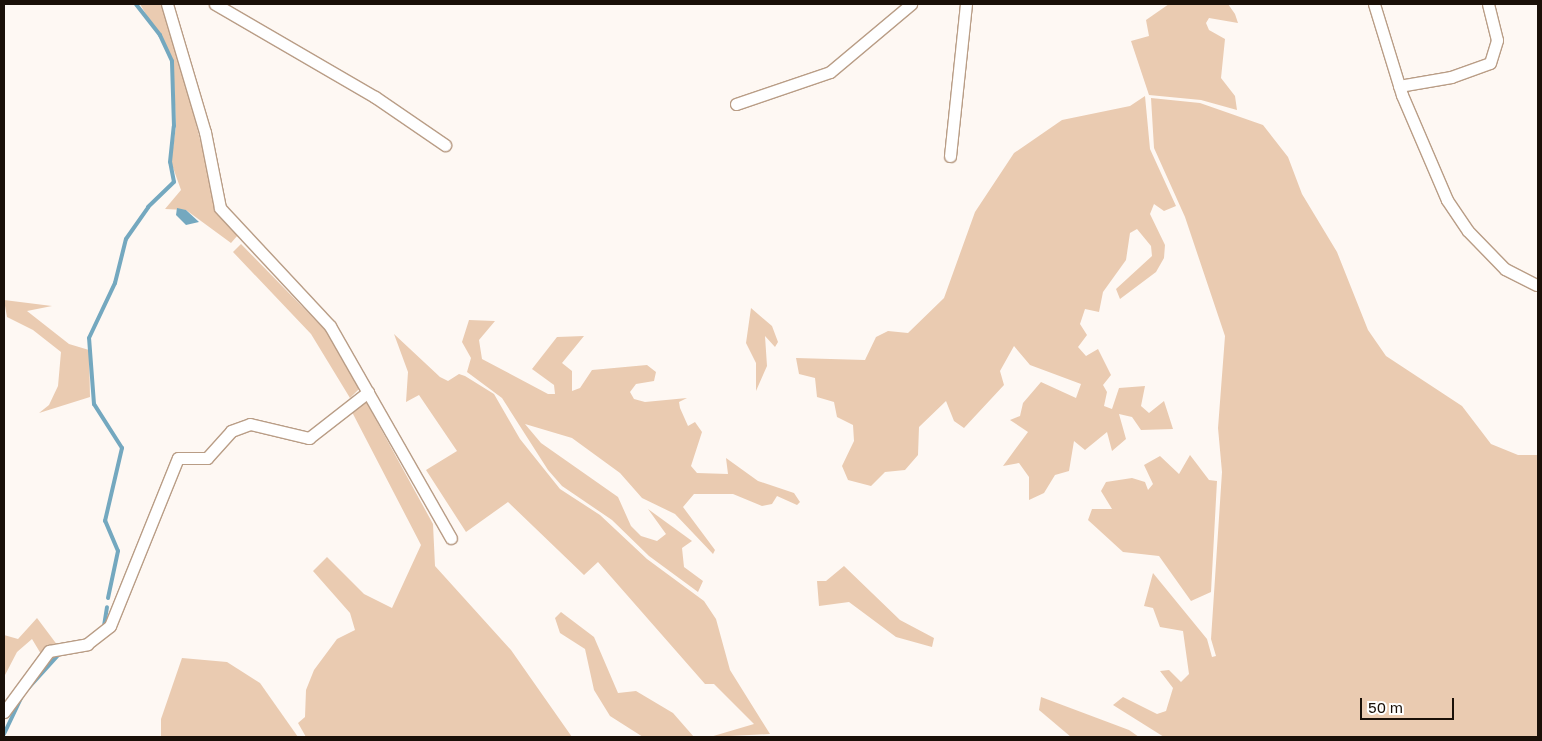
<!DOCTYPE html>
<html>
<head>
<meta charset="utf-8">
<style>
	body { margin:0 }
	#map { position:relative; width:1542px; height:741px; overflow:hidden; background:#fef8f3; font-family:"Golos Text",sans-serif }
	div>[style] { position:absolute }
	.green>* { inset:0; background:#eacbb1 }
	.water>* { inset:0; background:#74a8bf }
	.stream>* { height:4px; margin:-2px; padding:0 2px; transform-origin:2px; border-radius:2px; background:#74a8bf }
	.roads { filter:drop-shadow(1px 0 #b99d86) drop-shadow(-1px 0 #b99d86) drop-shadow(0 1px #b99d86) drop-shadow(0 -1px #b99d86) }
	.street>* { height:11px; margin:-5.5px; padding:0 5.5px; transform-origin:5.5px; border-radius:5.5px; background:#fff }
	span { translate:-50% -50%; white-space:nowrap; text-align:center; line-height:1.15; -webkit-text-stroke:4.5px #fff; paint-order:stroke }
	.frame { position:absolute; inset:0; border:5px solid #1a1008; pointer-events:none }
	.scale { position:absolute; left:1360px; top:698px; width:94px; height:22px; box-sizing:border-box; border:2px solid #1a1008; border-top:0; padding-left:6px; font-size:15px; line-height:18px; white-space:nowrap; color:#1a1008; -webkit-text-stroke:4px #fff; paint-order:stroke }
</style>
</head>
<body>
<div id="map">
	<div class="green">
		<i style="clip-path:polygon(140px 4px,165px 4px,218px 209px,238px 235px,231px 243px,186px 210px,165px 209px,181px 190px,171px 162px,176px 126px,173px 61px)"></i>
		<i style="clip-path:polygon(1169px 4px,1228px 4px,1235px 14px,1238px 23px,1209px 18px,1206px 23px,1209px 30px,1225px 39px,1221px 78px,1235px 96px,1237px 110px,1201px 100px,1149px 95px,1131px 41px,1149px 36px,1146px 20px)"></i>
		<i style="clip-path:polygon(1145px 96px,1150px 149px,1176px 206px,1164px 211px,1154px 204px,1150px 214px,1165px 245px,1164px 258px,1156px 272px,1120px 299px,1116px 289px,1152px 256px,1151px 246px,1137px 229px,1130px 233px,1126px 260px,1103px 292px,1099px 312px,1085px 309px,1080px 324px,1087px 335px,1078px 347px,1086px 356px,1098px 349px,1111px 375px,1103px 385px,1107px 392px,1104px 406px,1112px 409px,1119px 388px,1145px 386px,1141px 406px,1149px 413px,1164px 401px,1173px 429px,1141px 430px,1132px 417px,1119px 414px,1126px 439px,1112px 451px,1107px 432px,1085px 450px,1074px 441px,1069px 471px,1055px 475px,1044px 493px,1029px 500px,1029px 477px,1019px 463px,1003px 466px,1028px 432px,1010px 420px,1020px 416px,1023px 403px,1041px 382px,1076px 398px,1081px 384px,1030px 365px,1014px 346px,1000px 371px,1004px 385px,964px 428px,954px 421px,946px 401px,919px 427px,918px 455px,905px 470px,885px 472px,871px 486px,848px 480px,842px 466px,854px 441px,853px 425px,837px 417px,834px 402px,817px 397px,815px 378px,799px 374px,796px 358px,865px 360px,876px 337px,888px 331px,908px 333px,944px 298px,975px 212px,1014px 153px,1062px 120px,1130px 106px)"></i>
		<i style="clip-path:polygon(1151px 98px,1200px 103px,1263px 125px,1288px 157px,1302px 194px,1337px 252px,1368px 330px,1386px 356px,1462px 406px,1491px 444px,1518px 455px,1538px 455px,1538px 737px,1164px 737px,1113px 705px,1123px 697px,1157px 714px,1166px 711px,1173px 688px,1160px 671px,1169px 670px,1181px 682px,1189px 674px,1183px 631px,1160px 627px,1153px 608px,1144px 606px,1153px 573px,1207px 639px,1212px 657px,1216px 656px,1211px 639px,1222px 472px,1218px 428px,1225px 336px,1185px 217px,1154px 148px)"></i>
		<i style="clip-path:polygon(241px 244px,328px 333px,361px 387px,350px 398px,311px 334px,233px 252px)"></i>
		<i style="clip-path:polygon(4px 300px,52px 306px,27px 311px,69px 344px,89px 350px,90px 397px,39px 413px,49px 405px,58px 386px,61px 352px,33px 330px,7px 317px)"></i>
		<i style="clip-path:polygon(751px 308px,772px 326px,778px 342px,775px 347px,765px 336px,767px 366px,756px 391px,756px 363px,746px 343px)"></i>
		<i style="clip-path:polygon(469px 320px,495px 321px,479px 340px,482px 359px,548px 394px,555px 394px,554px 385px,532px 369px,557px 337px,584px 336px,562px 363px,572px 371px,572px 391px,580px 388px,592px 370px,647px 365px,656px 372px,654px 381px,636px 384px,630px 392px,634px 399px,645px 402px,687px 398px,679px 402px,680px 408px,688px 426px,695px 422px,702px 432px,691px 466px,697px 473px,728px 474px,726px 458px,758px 481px,794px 493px,800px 502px,797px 505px,777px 496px,772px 504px,762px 506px,733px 494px,694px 494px,683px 507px,715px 550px,713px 554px,675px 514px,642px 498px,620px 473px,572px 438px,525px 424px,541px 443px,618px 497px,631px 526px,641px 536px,657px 541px,666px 534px,648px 509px,692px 541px,682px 548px,684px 567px,703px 581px,698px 592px,649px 556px,612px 520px,562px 486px,548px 470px,502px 398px,467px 372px,471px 358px,462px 342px)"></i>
		<i style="clip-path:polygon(394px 334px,440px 377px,448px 381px,459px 374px,465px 376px,494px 394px,520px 439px,560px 489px,600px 515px,647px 559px,704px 601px,716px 619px,730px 670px,770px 734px,710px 737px,754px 724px,714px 684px,705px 684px,598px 562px,584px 575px,508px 502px,466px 532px,426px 470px,457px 451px,419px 395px,406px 402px,408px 372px)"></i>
		<i style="clip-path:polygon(364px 398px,433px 524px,435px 566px,511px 650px,572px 737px,306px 737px,298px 723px,305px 717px,306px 690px,314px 670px,337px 639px,355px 630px,350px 613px,313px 571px,327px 557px,364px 594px,392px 608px,421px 545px,352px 412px)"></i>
		<i style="clip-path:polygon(1190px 455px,1209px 480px,1217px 481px,1211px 592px,1191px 601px,1159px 556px,1123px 552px,1088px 520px,1092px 509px,1112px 509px,1101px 491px,1106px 482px,1132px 478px,1145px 482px,1148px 490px,1153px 484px,1144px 465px,1160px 456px,1179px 474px)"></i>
		<i style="clip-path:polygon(844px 566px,900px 620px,934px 638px,932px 647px,896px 637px,849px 602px,819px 606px,817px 581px,826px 581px)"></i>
		<i style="clip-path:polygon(561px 612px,594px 637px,618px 693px,636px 691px,673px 713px,694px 737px,643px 737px,610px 716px,594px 690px,585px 649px,560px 633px,555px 618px)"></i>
		<i style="clip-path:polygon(37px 618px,58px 646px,41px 654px,32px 639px,17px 652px,4px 677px,4px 635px,18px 639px)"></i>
		<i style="clip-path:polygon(182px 658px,227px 662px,260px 683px,298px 737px,161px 737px,161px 719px)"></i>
		<i style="clip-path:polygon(1041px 697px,1129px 730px,1139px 737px,1071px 737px,1039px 710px)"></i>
	</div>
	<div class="water">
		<i style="clip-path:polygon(177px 208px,186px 210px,199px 222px,186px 225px,176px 215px)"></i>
	</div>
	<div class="stream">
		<i style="left:108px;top:598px;width:48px;rotate:-78deg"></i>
		<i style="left:118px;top:551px;width:33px;rotate:-113deg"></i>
		<i style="left:105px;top:521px;width:75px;rotate:-76.9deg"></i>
		<i style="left:122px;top:448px;width:52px;rotate:-122.5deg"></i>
		<i style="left:94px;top:404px;width:66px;rotate:-94.3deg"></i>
		<i style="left:89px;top:338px;width:61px;rotate:-64.7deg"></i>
		<i style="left:115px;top:283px;width:45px;rotate:-76deg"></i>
		<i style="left:126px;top:239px;width:39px;rotate:-55deg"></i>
		<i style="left:148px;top:207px;width:36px;rotate:-44deg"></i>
		<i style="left:174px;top:182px;width:20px;rotate:-101deg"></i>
		<i style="left:170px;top:162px;width:36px;rotate:-84deg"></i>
		<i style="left:174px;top:126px;width:65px;rotate:-91.8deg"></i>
		<i style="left:172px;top:61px;width:29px;rotate:-115deg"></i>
		<i style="left:160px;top:35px;width:39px;rotate:-128deg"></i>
		<i style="left:104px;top:626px;width:19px;rotate:-81deg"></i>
		<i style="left:4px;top:734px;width:44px;rotate:-64.6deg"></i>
		<i style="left:23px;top:694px;width:57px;rotate:-47.9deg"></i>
	</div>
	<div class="roads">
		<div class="street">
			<i style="left:167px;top:4px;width:134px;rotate:73.5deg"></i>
			<i style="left:205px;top:132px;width:77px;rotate:78.8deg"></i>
			<i style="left:220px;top:208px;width:161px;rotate:47deg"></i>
			<i style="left:330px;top:326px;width:244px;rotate:60.3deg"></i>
			<i style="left:215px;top:4px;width:185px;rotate:30.2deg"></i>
			<i style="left:375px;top:97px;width:85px;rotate:34.4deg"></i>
			<i style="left:1374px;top:4px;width:95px;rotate:72.9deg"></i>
			<i style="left:1402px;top:95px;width:114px;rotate:66.8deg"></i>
			<i style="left:1447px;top:200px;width:37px;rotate:56deg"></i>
			<i style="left:1468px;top:231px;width:53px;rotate:45.8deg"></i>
			<i style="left:1505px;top:269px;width:35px;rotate:27deg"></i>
			<i style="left:1399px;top:86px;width:53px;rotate:-9.8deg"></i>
			<i style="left:1451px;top:77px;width:41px;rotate:-19.7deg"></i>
			<i style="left:1490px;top:63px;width:24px;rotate:-73deg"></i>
			<i style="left:1497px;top:40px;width:37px;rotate:-104deg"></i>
			<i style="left:736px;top:104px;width:99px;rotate:-18.8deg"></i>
			<i style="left:830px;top:72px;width:106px;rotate:-40deg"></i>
			<i style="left:950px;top:156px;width:153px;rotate:-84deg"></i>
			<i style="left:4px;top:712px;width:76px;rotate:-53.6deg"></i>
			<i style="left:49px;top:651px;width:39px;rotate:-10deg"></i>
			<i style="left:87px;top:644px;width:29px;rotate:-38deg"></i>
			<i style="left:110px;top:626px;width:181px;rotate:-68deg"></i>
			<i style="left:178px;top:458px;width:29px"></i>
			<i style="left:207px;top:458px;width:36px;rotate:-48deg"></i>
			<i style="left:231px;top:431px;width:20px;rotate:-20deg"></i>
			<i style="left:250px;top:424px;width:61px;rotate:13.3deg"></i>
			<i style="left:309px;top:438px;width:75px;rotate:-37.9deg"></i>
		</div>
	</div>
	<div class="frame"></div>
	<div class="scale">50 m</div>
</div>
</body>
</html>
